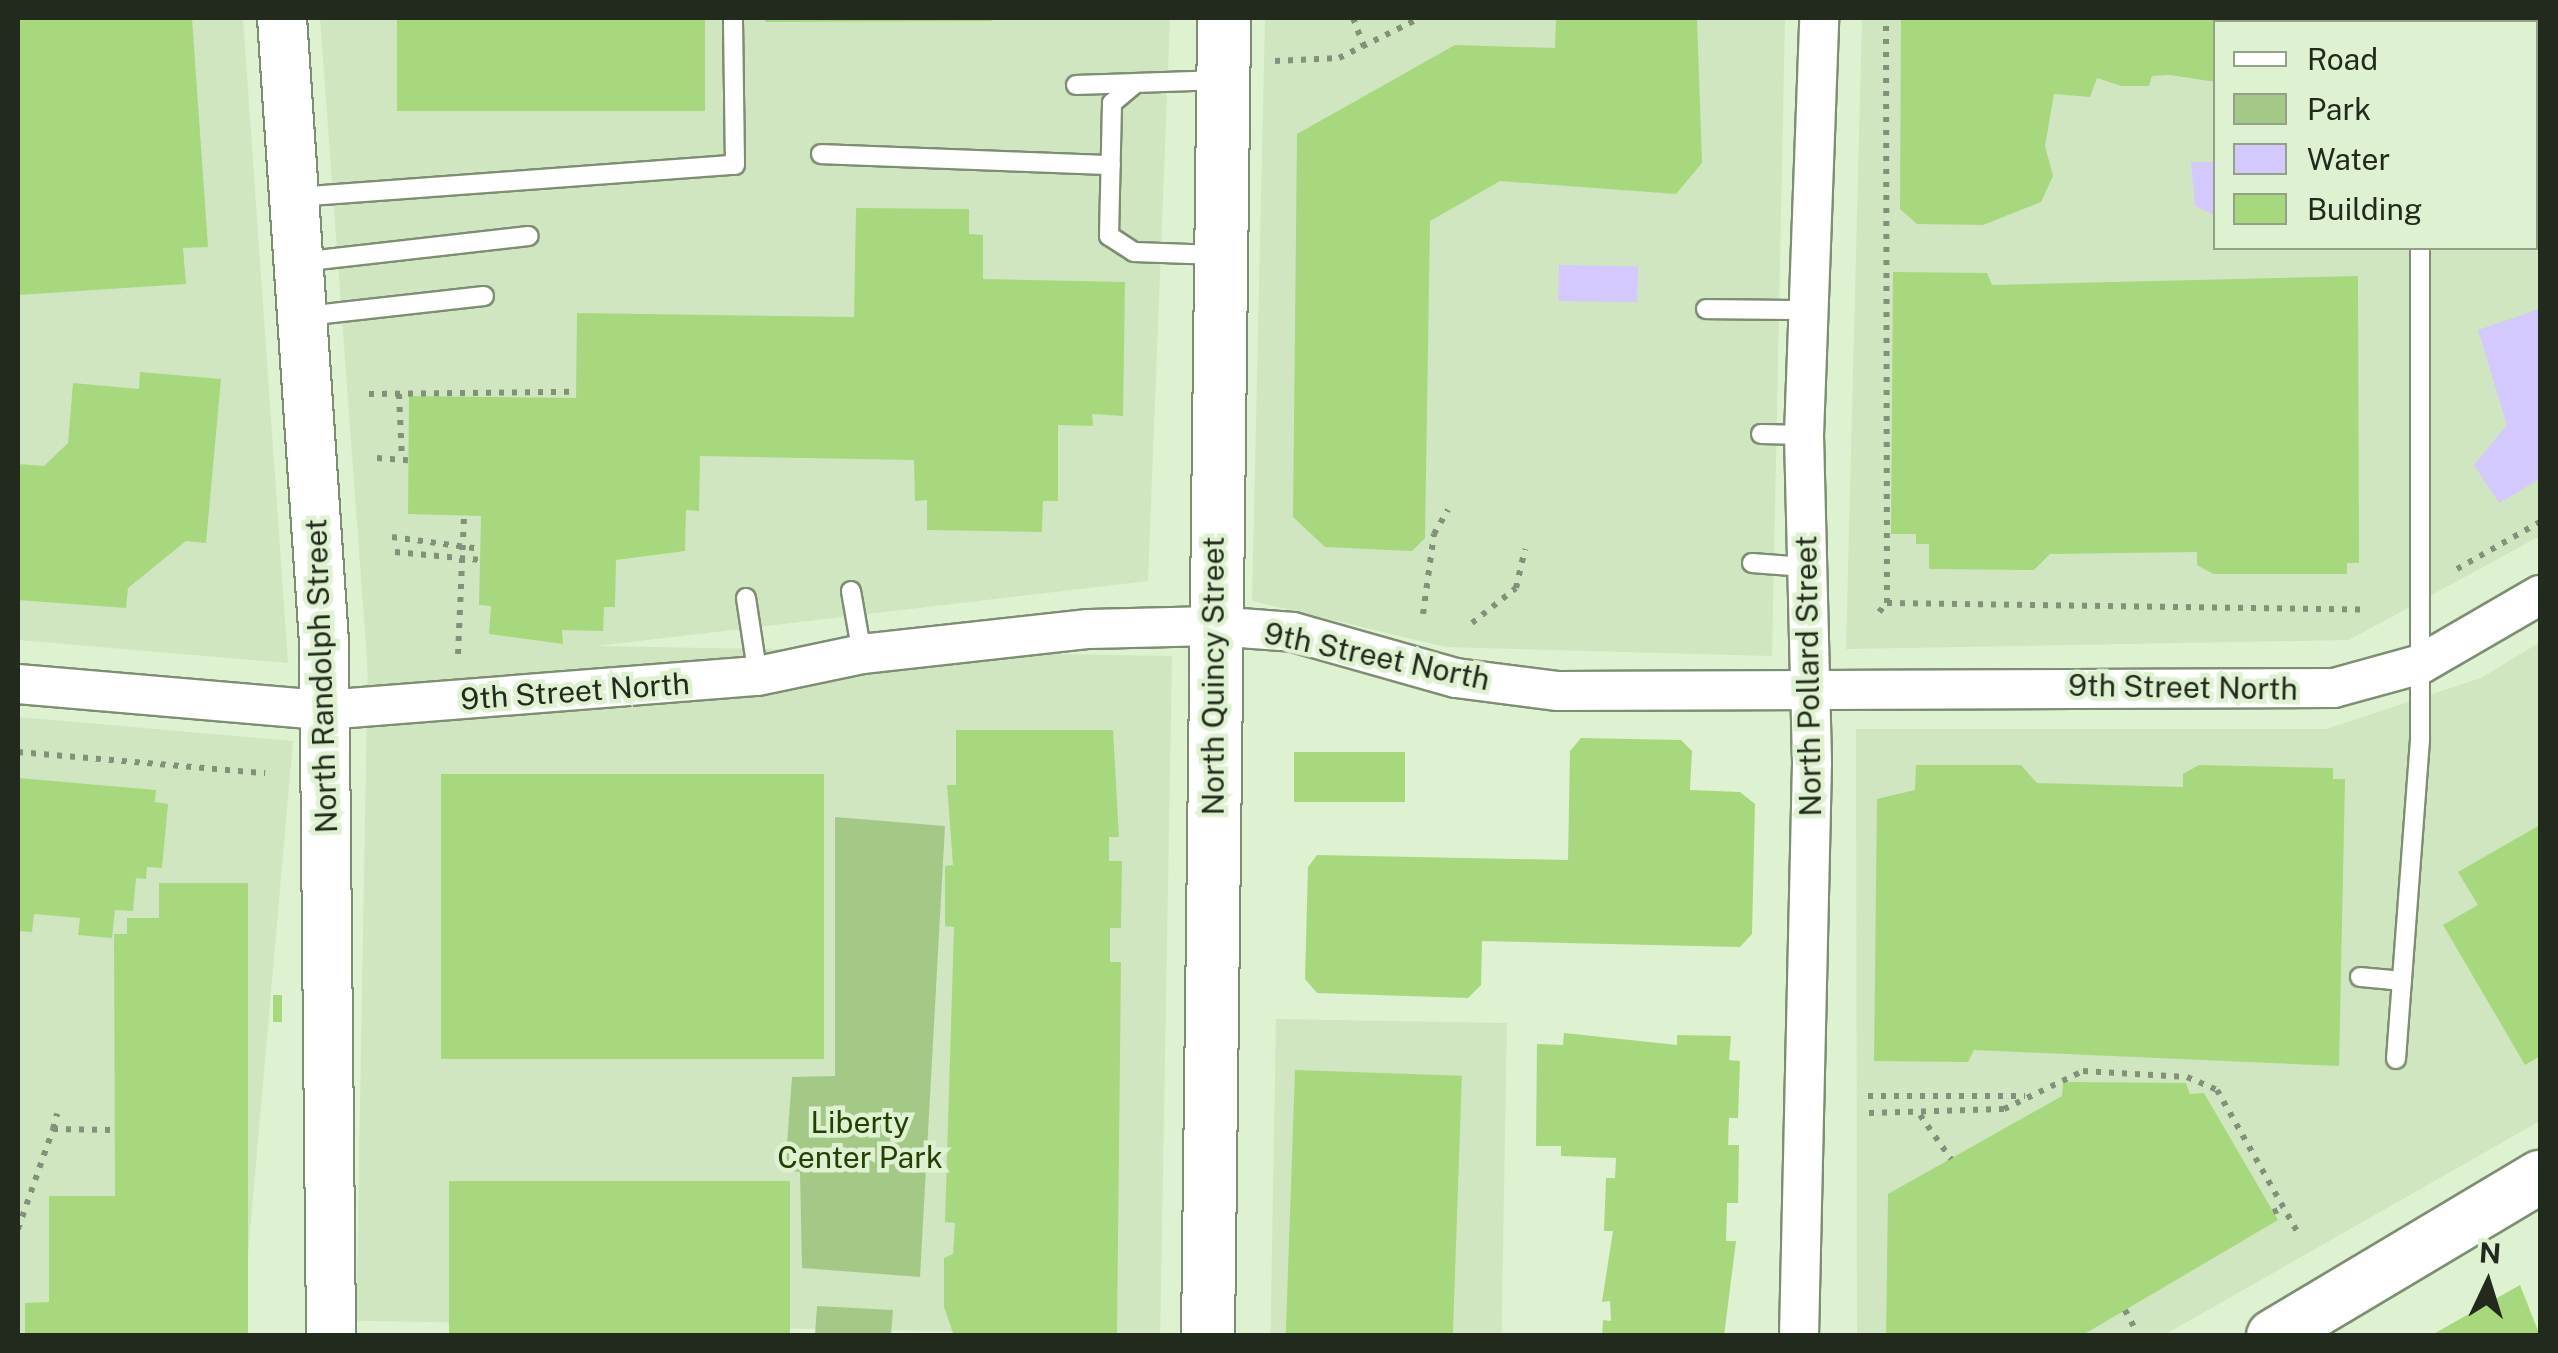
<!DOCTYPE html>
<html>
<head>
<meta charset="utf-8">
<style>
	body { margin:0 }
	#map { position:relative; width:2558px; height:1353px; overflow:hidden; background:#def1d1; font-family:"Public Sans",sans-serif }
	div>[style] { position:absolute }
	.built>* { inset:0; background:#d0e6c0; transform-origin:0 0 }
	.green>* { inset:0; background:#a4c987 }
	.water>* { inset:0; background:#d3c8ff; transform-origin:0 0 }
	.building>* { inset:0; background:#a7d87e; transform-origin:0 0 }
	.path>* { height:6px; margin-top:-3px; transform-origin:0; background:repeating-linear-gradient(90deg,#83917a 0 5px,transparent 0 13px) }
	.roads { filter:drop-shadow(2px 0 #7e8e72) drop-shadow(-2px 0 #7e8e72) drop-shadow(0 2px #7e8e72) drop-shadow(0 -2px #7e8e72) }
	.service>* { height:18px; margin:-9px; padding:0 9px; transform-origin:9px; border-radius:9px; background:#fff }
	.minor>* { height:38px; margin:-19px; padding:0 19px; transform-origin:19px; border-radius:19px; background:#fff }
	.tertiary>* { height:48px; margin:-24px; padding:0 24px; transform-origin:24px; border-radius:24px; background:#fff }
	.secondary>* { height:52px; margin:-26px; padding:0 26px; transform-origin:26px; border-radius:26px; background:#fff }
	span { translate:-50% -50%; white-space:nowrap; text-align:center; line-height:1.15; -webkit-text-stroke:9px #def1d1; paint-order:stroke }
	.street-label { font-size:30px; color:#22291d }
	.park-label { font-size:30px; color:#234000 }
	.frame { position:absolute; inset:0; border:20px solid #22291d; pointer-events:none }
	.legend { position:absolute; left:2213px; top:20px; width:325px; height:230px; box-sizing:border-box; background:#def1d1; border:2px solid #93a189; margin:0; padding:12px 18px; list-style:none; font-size:30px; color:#22291d }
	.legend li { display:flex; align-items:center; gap:20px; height:50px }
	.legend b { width:50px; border:2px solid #93a189 }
	.north { position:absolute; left:2438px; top:1233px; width:100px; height:100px; -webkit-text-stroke:8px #def1d1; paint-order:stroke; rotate:4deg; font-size:28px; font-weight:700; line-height:40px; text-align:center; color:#22291d }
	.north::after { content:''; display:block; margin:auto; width:35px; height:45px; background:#22291d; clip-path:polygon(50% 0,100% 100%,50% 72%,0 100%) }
</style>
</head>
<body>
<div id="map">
	<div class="built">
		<i style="clip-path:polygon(18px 18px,243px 18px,288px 663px,18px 640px)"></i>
		<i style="clip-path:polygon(320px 18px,1170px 18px,1148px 581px,368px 673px)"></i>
		<i style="clip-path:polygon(1265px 18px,1785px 18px,1772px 656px,1446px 647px,1252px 601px)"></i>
		<i style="clip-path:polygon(evenodd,1862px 18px,2540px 18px,2540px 536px,2349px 640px,1846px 649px,1862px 18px,2216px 22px,2536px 22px,2536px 248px,2216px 248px,2216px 22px)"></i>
		<i style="clip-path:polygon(2540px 642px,2540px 1121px,2164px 1335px,1857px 1335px,1856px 729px,2326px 729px,2481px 678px)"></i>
		<i style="left:1172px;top:656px;width:679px;height:804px;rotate:91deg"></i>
		<i style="left:18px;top:717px;width:276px;height:618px;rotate:5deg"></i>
		<i style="left:1276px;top:1019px;width:231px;height:317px;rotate:1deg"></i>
	</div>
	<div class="green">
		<i style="clip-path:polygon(835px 817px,945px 826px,920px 1277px,802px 1268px,800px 1172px,785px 1170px,792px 1077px,835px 1076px)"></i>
		<i style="clip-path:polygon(817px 1306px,893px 1310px,891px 1335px,815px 1335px)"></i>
	</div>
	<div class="water">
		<i style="clip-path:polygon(2191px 162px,2215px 162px,2215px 215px,2195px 206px)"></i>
		<i style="left:1559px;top:265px;width:79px;height:36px;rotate:1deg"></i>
		<i style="clip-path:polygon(2540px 309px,2540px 479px,2499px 503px,2474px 465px,2507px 425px,2478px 330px)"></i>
	</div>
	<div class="building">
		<i style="clip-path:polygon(18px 18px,192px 18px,208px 247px,183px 248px,186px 284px,18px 295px)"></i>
		<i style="left:397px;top:18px;width:308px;height:93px"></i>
		<i style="clip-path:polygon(765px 18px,992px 18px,992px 21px,765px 22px)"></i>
		<i style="clip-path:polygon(1556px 18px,1697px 18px,1702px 163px,1676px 194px,1500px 181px,1430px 221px,1425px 538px,1412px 551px,1325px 547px,1293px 517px,1297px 134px,1455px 45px,1555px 48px)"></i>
		<i style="clip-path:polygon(1901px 18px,2366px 18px,2366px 22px,2216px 22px,2216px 82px,2170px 75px,2152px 76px,2149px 86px,2121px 86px,2097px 78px,2090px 97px,2054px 94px,2045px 146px,2053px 176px,2041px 202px,1983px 225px,1917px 224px,1900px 209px)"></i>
		<i style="clip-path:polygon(2516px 18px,2540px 18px,2540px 94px,2536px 22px)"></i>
		<i style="clip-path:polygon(856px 208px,969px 209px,969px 234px,983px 235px,983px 279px,1125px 282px,1123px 416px,1092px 414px,1093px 426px,1058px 425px,1058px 501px,1043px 501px,1042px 532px,927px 530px,927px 500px,915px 501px,914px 460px,700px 456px,699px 511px,686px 510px,685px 551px,616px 560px,615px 607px,604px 607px,603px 631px,562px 630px,563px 644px,489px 634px,491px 606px,479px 605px,481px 516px,408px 514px,409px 396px,576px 398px,577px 313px,854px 317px)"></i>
		<i style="clip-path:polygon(1893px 272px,1987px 273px,1992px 285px,2358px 276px,2359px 563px,2347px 563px,2347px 574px,2213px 574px,2197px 565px,2197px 552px,2050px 554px,2034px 570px,1929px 569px,1929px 544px,1916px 544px,1916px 534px,1891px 534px)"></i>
		<i style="clip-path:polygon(140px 372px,221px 379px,206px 543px,186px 541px,128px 588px,126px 608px,18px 600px,18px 464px,44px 466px,68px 443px,73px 383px,139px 389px)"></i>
		<i style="clip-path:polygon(956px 730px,1113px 730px,1119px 837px,1109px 837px,1109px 861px,1122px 861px,1121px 928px,1110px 928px,1110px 962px,1121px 962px,1117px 1336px,954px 1336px,944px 1307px,944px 1258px,953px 1254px,955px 1223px,945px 1222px,954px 927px,945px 926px,945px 866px,953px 865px,947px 785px,956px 785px)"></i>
		<i style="clip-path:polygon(1581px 738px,1681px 740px,1692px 751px,1690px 790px,1740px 792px,1755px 804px,1752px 934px,1740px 947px,1482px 941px,1481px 985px,1468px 998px,1317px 993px,1305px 979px,1308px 867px,1317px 855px,1568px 860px,1570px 751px)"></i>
		<i style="left:1405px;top:752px;width:50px;height:111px;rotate:90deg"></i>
		<i style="clip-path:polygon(1916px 765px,2021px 765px,2037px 783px,2183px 787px,2183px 774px,2199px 765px,2333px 768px,2333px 779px,2345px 779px,2339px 1066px,1974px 1050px,1968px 1062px,1874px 1061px,1877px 799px,1915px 790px)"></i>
		<i style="left:441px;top:774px;width:383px;height:285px"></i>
		<i style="clip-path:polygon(18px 778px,156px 790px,155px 802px,168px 804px,162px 868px,147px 867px,146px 879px,136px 878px,133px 911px,115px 910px,112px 938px,78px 935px,80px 918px,34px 914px,32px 932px,18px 931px)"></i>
		<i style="clip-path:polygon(2540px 825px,2540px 1056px,2525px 1065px,2443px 925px,2478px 905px,2458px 872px)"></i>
		<i style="clip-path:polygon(159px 883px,248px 883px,248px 1336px,25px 1336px,25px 1303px,49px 1302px,49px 1196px,115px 1196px,114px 934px,127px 934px,127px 918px,159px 918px)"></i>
		<i style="left:273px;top:995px;width:9px;height:27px"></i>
		<i style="clip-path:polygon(1564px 1033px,1677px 1045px,1677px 1035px,1731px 1036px,1729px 1060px,1740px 1061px,1738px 1118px,1729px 1118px,1728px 1145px,1739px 1145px,1738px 1203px,1727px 1203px,1726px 1241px,1736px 1241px,1724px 1336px,1602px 1336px,1603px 1320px,1611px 1321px,1610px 1301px,1602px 1302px,1613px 1231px,1604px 1231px,1606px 1178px,1615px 1178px,1616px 1158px,1561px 1156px,1561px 1146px,1536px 1146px,1537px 1044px,1563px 1045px)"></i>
		<i style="left:1295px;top:1070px;width:167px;height:266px;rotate:2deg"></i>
		<i style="clip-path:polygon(2063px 1082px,2186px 1083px,2190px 1094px,2204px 1093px,2278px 1220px,2081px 1336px,1886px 1336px,1888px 1194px,2062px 1096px)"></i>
		<i style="left:449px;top:1181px;width:341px;height:155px"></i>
		<i style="clip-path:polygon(2520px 1285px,2540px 1336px,2430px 1336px)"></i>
	</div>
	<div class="path">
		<i style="left:1353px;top:18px;width:31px;rotate:69deg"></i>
		<i style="left:1275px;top:61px;width:64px;rotate:-2.7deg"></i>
		<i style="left:1339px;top:58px;width:90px;rotate:-26.3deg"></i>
		<i style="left:369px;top:394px;width:207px;rotate:-0.6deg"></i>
		<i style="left:399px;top:394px;width:65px;rotate:87.4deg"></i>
		<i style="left:377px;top:458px;width:31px;rotate:4deg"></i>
		<i style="left:392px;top:537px;width:90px;rotate:7.7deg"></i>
		<i style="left:395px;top:552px;width:86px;rotate:5.3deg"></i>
		<i style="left:2457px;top:569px;width:95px;rotate:-29.5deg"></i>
		<i style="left:1887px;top:603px;width:474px;rotate:0.8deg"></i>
		<i style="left:1879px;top:612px;width:12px;rotate:-48deg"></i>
		<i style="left:1887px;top:603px;width:585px;rotate:-90.1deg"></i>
		<i style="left:1423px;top:614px;width:81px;rotate:-82.2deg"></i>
		<i style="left:1434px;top:534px;width:28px;rotate:-60deg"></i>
		<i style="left:1472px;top:623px;width:56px;rotate:-38.5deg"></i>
		<i style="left:1516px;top:588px;width:40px;rotate:-77deg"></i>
		<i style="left:458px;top:654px;width:139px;rotate:-87.5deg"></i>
		<i style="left:18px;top:752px;width:248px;rotate:4.9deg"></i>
		<i style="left:1868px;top:1096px;width:157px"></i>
		<i style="left:1869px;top:1113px;width:135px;rotate:-1.7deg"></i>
		<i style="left:2004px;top:1109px;width:88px;rotate:-25.7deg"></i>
		<i style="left:2083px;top:1071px;width:104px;rotate:3.3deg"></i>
		<i style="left:2187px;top:1077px;width:33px;rotate:23deg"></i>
		<i style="left:2217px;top:1090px;width:167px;rotate:60.5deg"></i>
		<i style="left:1920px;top:1115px;width:54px;rotate:54.8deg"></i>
		<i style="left:53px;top:1129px;width:16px;rotate:-75deg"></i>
		<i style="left:2273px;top:1212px;width:12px;rotate:-20deg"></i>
		<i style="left:18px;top:1229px;width:106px;rotate:-70.7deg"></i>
		<i style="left:53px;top:1129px;width:62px;rotate:0.9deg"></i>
		<i style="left:2125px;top:1310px;width:21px;rotate:62deg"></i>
	</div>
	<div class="roads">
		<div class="service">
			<i style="left:2420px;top:18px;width:4px;rotate:90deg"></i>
			<i style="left:1076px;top:85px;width:60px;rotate:-1.9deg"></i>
			<i style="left:821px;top:154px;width:290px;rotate:2.2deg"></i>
			<i style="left:295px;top:197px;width:441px;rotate:-4.2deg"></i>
			<i style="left:735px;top:165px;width:147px;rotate:-90.8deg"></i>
			<i style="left:1218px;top:255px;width:84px;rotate:-178deg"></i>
			<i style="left:1134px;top:252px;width:30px;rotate:-147deg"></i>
			<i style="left:1109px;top:236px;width:133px;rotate:-88.7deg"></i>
			<i style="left:1112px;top:103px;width:31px;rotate:-40deg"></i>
			<i style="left:1136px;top:83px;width:85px;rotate:-2deg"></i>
			<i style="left:300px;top:262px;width:230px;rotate:-6.5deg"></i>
			<i style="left:1706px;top:309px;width:101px;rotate:0.6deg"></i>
			<i style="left:306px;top:316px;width:179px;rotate:-6.4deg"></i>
			<i style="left:1761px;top:434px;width:43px;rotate:1.3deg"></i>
			<i style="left:1752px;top:563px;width:53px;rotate:4.3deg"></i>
			<i style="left:851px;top:591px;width:64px;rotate:80.1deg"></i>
			<i style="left:746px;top:598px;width:79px;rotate:81.3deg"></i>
			<i style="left:2360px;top:977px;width:42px;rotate:5.4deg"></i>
			<i style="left:2396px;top:1059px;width:320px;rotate:-85.7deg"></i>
			<i style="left:2420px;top:740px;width:492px;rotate:-90deg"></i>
		</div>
		<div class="minor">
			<i style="left:18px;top:684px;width:307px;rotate:4.9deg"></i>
			<i style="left:324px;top:710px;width:435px;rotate:-4.5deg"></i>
			<i style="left:758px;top:676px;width:106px;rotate:-11.9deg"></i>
			<i style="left:862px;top:654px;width:228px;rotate:-6.3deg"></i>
			<i style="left:1089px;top:629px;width:125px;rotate:-1.4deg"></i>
			<i style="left:1214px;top:626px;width:79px;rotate:4.3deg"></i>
			<i style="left:1293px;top:632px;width:169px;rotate:15.8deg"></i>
			<i style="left:1456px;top:678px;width:103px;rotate:7.3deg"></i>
			<i style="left:1558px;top:691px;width:776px;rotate:-0.22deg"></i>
			<i style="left:2334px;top:688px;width:90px;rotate:-15.4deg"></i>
			<i style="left:2421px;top:664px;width:138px;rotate:-30.1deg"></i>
			<i style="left:1799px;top:1336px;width:574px;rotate:-88.7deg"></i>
			<i style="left:1812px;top:762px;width:327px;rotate:-91.4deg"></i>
			<i style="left:1804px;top:435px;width:417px;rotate:-87.9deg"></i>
		</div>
		<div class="tertiary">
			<i style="left:282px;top:18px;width:625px;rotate:86.15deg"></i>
			<i style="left:324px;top:642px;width:694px;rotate:89.42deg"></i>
		</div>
		<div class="secondary">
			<i style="left:1208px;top:1336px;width:1318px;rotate:-89.3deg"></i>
			<i style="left:2273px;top:1336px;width:311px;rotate:-30.8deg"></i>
		</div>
	</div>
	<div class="street-label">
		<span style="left:1377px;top:656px;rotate:12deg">9th Street North</span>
		<span style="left:321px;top:676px;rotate:-92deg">North Randolph Street</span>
		<span style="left:1213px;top:676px;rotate:-90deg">North Quincy Street</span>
		<span style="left:1808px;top:676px;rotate:-91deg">North Pollard Street</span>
		<span style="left:2183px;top:687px;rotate:1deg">9th Street North</span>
		<span style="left:575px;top:691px;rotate:-4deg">9th Street North</span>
	</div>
	<div class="park-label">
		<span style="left:860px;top:1139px">Liberty<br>Center Park</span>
	</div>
	<div class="frame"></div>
	<ul class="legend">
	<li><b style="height:12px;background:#fff"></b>Road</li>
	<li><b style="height:28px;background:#a4c987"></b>Park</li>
	<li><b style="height:28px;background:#d3c8ff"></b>Water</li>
	<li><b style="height:28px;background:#a7d87e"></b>Building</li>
	</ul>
	<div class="north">N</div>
</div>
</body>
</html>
